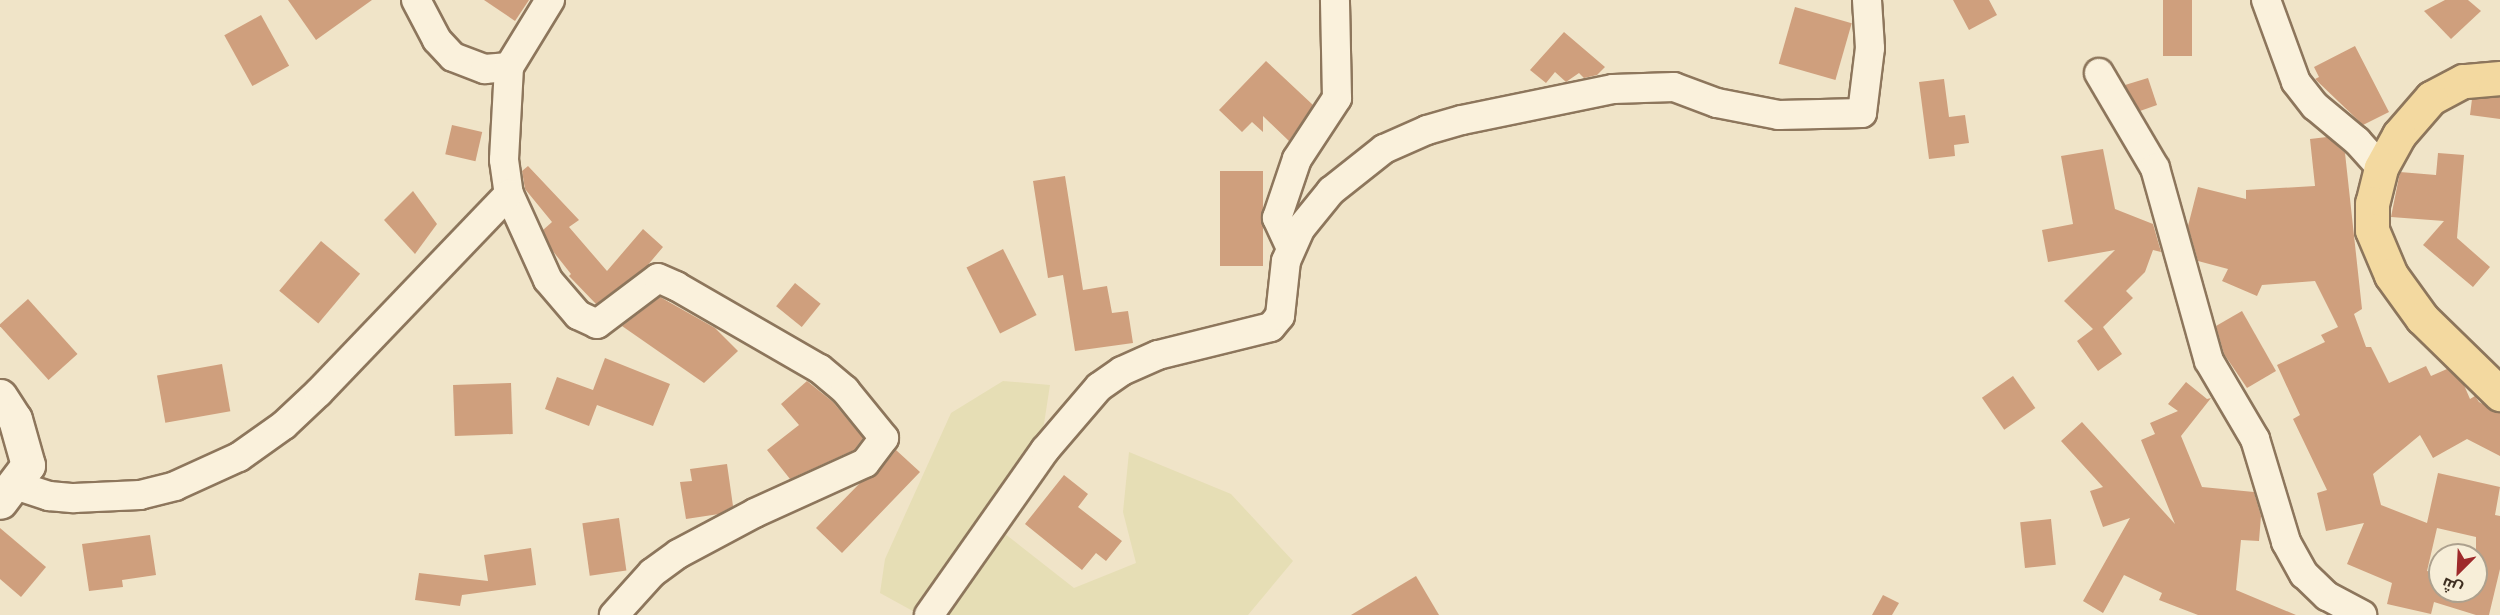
<!DOCTYPE html>
<html>
<head>
<meta charset="utf-8">
<style>
	body { margin:0 }
	#map { position:relative; width:2500px; height:615px; overflow:hidden; background:#f0e4c8; font-family:Literata,Cairo,serif }
	div>[style] { position:absolute }
	.farmland>* { inset:0; background:#e6deb5 }
	.building>* { inset:0; background:#cf9f7d; transform-origin:0 0 }
	.roads { filter:drop-shadow(2px 0 #8d765c) drop-shadow(-2px 0 #8d765c) drop-shadow(0 2px #8d765c) drop-shadow(0 -2px #8d765c) }
	.street>* { height:28px; margin:-14px; padding:0 14px; transform-origin:14px; border-radius:14px; background:#faf1dc }
	.secondary>* { height:33px; margin:-16.5px; padding:0 16.5px; transform-origin:16.5px; border-radius:16.5px; background:#faf1dc }
	.primary>* { height:33px; margin:-16.5px; padding:0 16.5px; transform-origin:16.5px; border-radius:16.5px; background:#f3d9a0 }
	span { translate:-50% -50%; white-space:nowrap; text-align:center; line-height:1.15; -webkit-text-stroke:6px #f7eed8; paint-order:stroke }
	.north { position:absolute; left:2428px; top:543px; width:60px; height:60px; box-sizing:border-box; background:#f7eed8; border:2px solid #ada18e; border-radius:50%; rotate:204deg; font-size:16px; font-weight:700; line-height:24px; text-align:center; color:#3d2e20 }
	.north::after { content:''; display:block; margin:auto; width:21px; height:27px; background:#9e2a2b; clip-path:polygon(50% 0,100% 100%,50% 72%,0 100%) }
</style>
</head>
<body>
<div id="map">
	<div class="farmland">
		<i style="clip-path:polygon(1003px 381px,1050px 385px,1044px 424px,1000px 530px,1074px 588px,1136px 563px,1123px 512px,1129px 452px,1231px 494px,1293px 561px,1248px 615px,920px 615px,880px 593px,885px 559px,951px 413px)"></i>
	</div>
	<div class="building">
		<i style="clip-path:polygon(288px 0,372px 0,316px 40px)"></i>
		<i style="clip-path:polygon(484px 0,529px 0,515px 21px)"></i>
		<i style="clip-path:polygon(1953px 0,1989px 0,1997px 15px,1969px 30px)"></i>
		<i style="left:2163px;top:0;width:29px;height:56px"></i>
		<i style="clip-path:polygon(2445px 0,2468px 0,2481px 11px,2451px 39px,2424px 11px)"></i>
		<i style="left:1795px;top:7px;width:59px;height:59px;rotate:16deg"></i>
		<i style="left:261px;top:15px;width:58px;height:42px;rotate:61deg"></i>
		<i style="clip-path:polygon(1564px 32px,1605px 67px,1597px 75px,1584px 78px,1579px 73px,1566px 82px,1555px 72px,1546px 83px,1530px 70px)"></i>
		<i style="clip-path:polygon(2355px 46px,2389px 112px,2363px 125px,2315px 79px,2319px 77px,2314px 67px)"></i>
		<i style="clip-path:polygon(1266px 61px,1313px 105px,1289px 141px,1263px 116px,1263px 132px,1252px 122px,1242px 132px,1219px 110px)"></i>
		<i style="clip-path:polygon(2148px 78px,2157px 105px,2140px 111px,2125px 85px)"></i>
		<i style="clip-path:polygon(1944px 79px,1949px 117px,1965px 115px,1969px 143px,1954px 145px,1955px 156px,1929px 159px,1919px 82px)"></i>
		<i style="clip-path:polygon(2500px 97px,2500px 119px,2470px 115px,2472px 99px)"></i>
		<i style="left:452px;top:125px;width:31px;height:30px;rotate:13deg"></i>
		<i style="clip-path:polygon(evenodd,2327px 137px,2345px 153px,2362px 309px,2354px 314px,2366px 347px,2371px 347px,2389px 383px,2426px 366px,2431px 376px,2447px 369px,2464px 385px,2470px 399px,2475px 396px,2479px 402px,2500px 413px,2500px 456px,2467px 439px,2433px 458px,2420px 435px,2373px 474px,2381px 505px,2427px 523px,2438px 473px,2500px 487px,2495px 515px,2500px 516px,2500px 569px,2489px 615px,2476px 615px,2434px 602px,2431px 614px,2387px 604px,2392px 583px,2347px 564px,2364px 523px,2326px 531px,2317px 493px,2327px 490px,2293px 419px,2300px 415px,2277px 365px,2325px 342px,2321px 335px,2338px 327px,2315px 281px,2262px 285px,2257px 296px,2222px 281px,2228px 269px,2198px 261px,2188px 226px,2198px 187px,2246px 199px,2246px 190px,2315px 186px,2310px 139px,2327px 137px,2437px 528px,2476px 537px,2476px 591px,2440px 591px,2440px 574px,2427px 571px,2437px 528px)"></i>
		<i style="clip-path:polygon(2103px 149px,2115px 209px,2153px 224px,2161px 252px,2153px 250px,2145px 272px,2126px 291px,2133px 298px,2103px 327px,2122px 354px,2098px 371px,2077px 341px,2093px 329px,2064px 301px,2115px 250px,2048px 262px,2042px 230px,2073px 224px,2061px 156px)"></i>
		<i style="clip-path:polygon(2438px 153px,2464px 155px,2457px 238px,2490px 267px,2473px 287px,2423px 245px,2444px 221px,2391px 217px,2400px 172px,2436px 175px)"></i>
		<i style="clip-path:polygon(528px 166px,579px 220px,569px 227px,607px 271px,643px 229px,663px 247px,647px 266px,596px 304px,569px 276px,571px 274px,552px 250px,543px 230px,552px 222px,525px 189px,522px 171px)"></i>
		<i style="left:1220px;top:171px;width:43px;height:95px"></i>
		<i style="clip-path:polygon(1065px 176px,1083px 290px,1107px 286px,1112px 313px,1128px 311px,1133px 343px,1075px 351px,1063px 275px,1048px 278px,1033px 181px)"></i>
		<i style="clip-path:polygon(413px 191px,437px 224px,415px 254px,384px 220px)"></i>
		<i style="left:321px;top:241px;width:51px;height:65px;rotate:40deg"></i>
		<i style="left:1003px;top:249px;width:74px;height:41px;rotate:63deg"></i>
		<i style="left:795px;top:283px;width:33px;height:30px;rotate:39deg"></i>
		<i style="clip-path:polygon(660px 297px,715px 328px,738px 351px,704px 383px,622px 326px)"></i>
		<i style="left:28px;top:299px;width:74px;height:39px;rotate:48deg"></i>
		<i style="clip-path:polygon(2242px 311px,2276px 371px,2247px 388px,2224px 354px,2216px 326px)"></i>
		<i style="clip-path:polygon(605px 358px,670px 384px,653px 426px,597px 405px,589px 426px,545px 409px,557px 377px,593px 390px)"></i>
		<i style="left:222px;top:364px;width:48px;height:66px;rotate:80deg"></i>
		<i style="left:2013px;top:376px;width:39px;height:38px;rotate:55deg"></i>
		<i style="clip-path:polygon(807px 381px,833px 402px,863px 438px,854px 450px,790px 479px,767px 450px,799px 425px,781px 404px)"></i>
		<i style="clip-path:polygon(2186px 382px,2207px 399px,2211px 398px,2181px 436px,2202px 487px,2254px 492px,2261px 516px,2259px 541px,2241px 540px,2236px 590px,2296px 615px,2198px 615px,2159px 600px,2162px 593px,2124px 575px,2103px 613px,2083px 601px,2130px 518px,2103px 527px,2090px 491px,2103px 487px,2061px 441px,2082px 422px,2175px 524px,2141px 440px,2155px 434px,2150px 423px,2178px 411px,2168px 404px)"></i>
		<i style="left:511px;top:383px;width:51px;height:58px;rotate:88deg"></i>
		<i style="clip-path:polygon(896px 450px,920px 472px,842px 553px,816px 528px,860px 483px,878px 473px)"></i>
		<i style="clip-path:polygon(727px 464px,733px 506px,719px 514px,686px 519px,680px 482px,692px 481px,690px 469px)"></i>
		<i style="clip-path:polygon(1064px 475px,1088px 494px,1078px 507px,1122px 541px,1106px 561px,1096px 553px,1082px 570px,1025px 524px)"></i>
		<i style="left:619px;top:518px;width:53px;height:37px;rotate:82deg"></i>
		<i style="left:2051px;top:519px;width:46px;height:31px;rotate:84deg"></i>
		<i style="clip-path:polygon(0 528px,46px 567px,21px 597px,0 579px)"></i>
		<i style="clip-path:polygon(150px 535px,156px 575px,122px 580px,123px 587px,89px 591px,82px 544px)"></i>
		<i style="clip-path:polygon(531px 548px,536px 585px,462px 595px,460px 606px,415px 600px,419px 573px,488px 581px,484px 555px)"></i>
		<i style="clip-path:polygon(1416px 576px,1439px 615px,1351px 615px)"></i>
		<i style="clip-path:polygon(1883px 595px,1899px 603px,1892px 615px,1872px 615px)"></i>
	</div>
	<div class="roads">
		<div class="street">
			<i style="left:416px;top:0;width:45px;rotate:62.3deg"></i>
			<i style="left:437px;top:40px;width:23px;rotate:47deg"></i>
			<i style="left:453px;top:57px;width:34px;rotate:21deg"></i>
			<i style="left:485px;top:69px;width:24px;rotate:-5deg"></i>
			<i style="left:550px;top:0;width:79px;rotate:121.5deg"></i>
			<i style="left:509px;top:67px;width:93px;rotate:93.1deg"></i>
			<i style="left:504px;top:160px;width:34px;rotate:82deg"></i>
			<i style="left:509px;top:194px;width:94px;rotate:65.6deg"></i>
			<i style="left:548px;top:280px;width:46px;rotate:49.4deg"></i>
			<i style="left:578px;top:315px;width:21px;rotate:25deg"></i>
			<i style="left:597px;top:324px;width:76px;rotate:-37deg"></i>
			<i style="left:658px;top:278px;width:20px;rotate:24deg"></i>
			<i style="left:676px;top:286px;width:166px;rotate:30deg"></i>
			<i style="left:820px;top:369px;width:33px;rotate:40deg"></i>
			<i style="left:845px;top:390px;width:62px;rotate:50.9deg"></i>
			<i style="left:884px;top:438px;width:31px;rotate:127deg"></i>
			<i style="left:865px;top:463px;width:121px;rotate:155.6deg"></i>
			<i style="left:755px;top:513px;width:87px;rotate:152deg"></i>
			<i style="left:678px;top:554px;width:32px;rotate:144deg"></i>
			<i style="left:652px;top:573px;width:57px;rotate:132.1deg"></i>
			<i style="left:2266px;top:0;width:87px;rotate:69.9deg"></i>
			<i style="left:2296px;top:82px;width:31px;rotate:52deg"></i>
			<i style="left:2315px;top:106px;width:55px;rotate:39.8deg"></i>
			<i style="left:2357px;top:141px;width:36px;rotate:48deg"></i>
			<i style="left:2099px;top:73px;width:110px;rotate:59.5deg"></i>
			<i style="left:2155px;top:168px;width:200px;rotate:74.4deg"></i>
			<i style="left:2209px;top:361px;width:91px;rotate:59.5deg"></i>
			<i style="left:2255px;top:439px;width:108px;rotate:73.2deg"></i>
			<i style="left:2286px;top:542px;width:37px;rotate:61deg"></i>
			<i style="left:2304px;top:574px;width:32px;rotate:44deg"></i>
			<i style="left:2327px;top:596px;width:40px;rotate:28deg"></i>
			<i style="left:1290px;top:246px;width:31px;rotate:-115deg"></i>
			<i style="left:1277px;top:218px;width:62px;rotate:-71.3deg"></i>
			<i style="left:1297px;top:159px;width:73px;rotate:-56.7deg"></i>
			<i style="left:1337px;top:98px;width:98px;rotate:-91.2deg"></i>
			<i style="left:15px;top:485px;width:36px;rotate:18deg"></i>
			<i style="left:49px;top:496px;width:25px;rotate:5deg"></i>
			<i style="left:74px;top:498px;width:66px;rotate:-2.6deg"></i>
			<i style="left:140px;top:495px;width:36px;rotate:-14deg"></i>
			<i style="left:175px;top:486px;width:70px;rotate:-24.4deg"></i>
			<i style="left:239px;top:457px;width:55px;rotate:-35.4deg"></i>
			<i style="left:284px;top:425px;width:48px;rotate:-43.3deg"></i>
			<i style="left:319px;top:392px;width:274px;rotate:-46.2deg"></i>
			<i style="left:929px;top:615px;width:202px;rotate:-54.9deg"></i>
			<i style="left:1045px;top:450px;width:83px;rotate:-49.4deg"></i>
			<i style="left:1099px;top:387px;width:28px;rotate:-35deg"></i>
			<i style="left:1122px;top:371px;width:39px;rotate:-24deg"></i>
			<i style="left:1158px;top:355px;width:116px;rotate:-13.9deg"></i>
			<i style="left:1271px;top:327px;width:14px;rotate:-51deg"></i>
			<i style="left:1280px;top:316px;width:55px;rotate:-83.8deg"></i>
			<i style="left:1286px;top:261px;width:36px;rotate:-66deg"></i>
			<i style="left:1301px;top:228px;width:48px;rotate:-51deg"></i>
			<i style="left:1331px;top:191px;width:68px;rotate:-38.4deg"></i>
			<i style="left:1384px;top:149px;width:47px;rotate:-23.8deg"></i>
			<i style="left:1427px;top:130px;width:36px;rotate:-16deg"></i>
			<i style="left:1462px;top:120px;width:154px;rotate:-11.6deg"></i>
			<i style="left:1613px;top:89px;width:61px;rotate:-1.9deg"></i>
			<i style="left:1674px;top:87px;width:46px;rotate:20.4deg"></i>
			<i style="left:1717px;top:103px;width:63px;rotate:11deg"></i>
			<i style="left:1779px;top:115px;width:83px;rotate:-1.4deg"></i>
			<i style="left:1862px;top:113px;width:65px;rotate:-83deg"></i>
			<i style="left:1870px;top:48px;width:48px;rotate:-93.6deg"></i>
		</div>
		<div class="secondary">
			<i style="left:0;top:396px;width:27px;rotate:57deg"></i>
			<i style="left:15px;top:419px;width:48px;rotate:74.2deg"></i>
			<i style="left:28px;top:465px;width:46px;rotate:127.1deg"></i>
		</div>
		<div class="primary">
			<i style="left:2500px;top:78px;width:37px;rotate:175deg"></i>
			<i style="left:2463px;top:81px;width:36px;rotate:152deg"></i>
			<i style="left:2431px;top:98px;width:49px;rotate:130.9deg"></i>
			<i style="left:2399px;top:135px;width:38px;rotate:119deg"></i>
			<i style="left:2381px;top:168px;width:36px;rotate:104deg"></i>
			<i style="left:2372px;top:203px;width:27px;rotate:90deg"></i>
			<i style="left:2372px;top:230px;width:49px;rotate:67.1deg"></i>
			<i style="left:2391px;top:275px;width:53px;rotate:54.2deg"></i>
			<i style="left:2422px;top:318px;width:109px;rotate:44.3deg"></i>
		</div>
	</div>
	<div class="north">ش</div>
</div>
</body>
</html>
